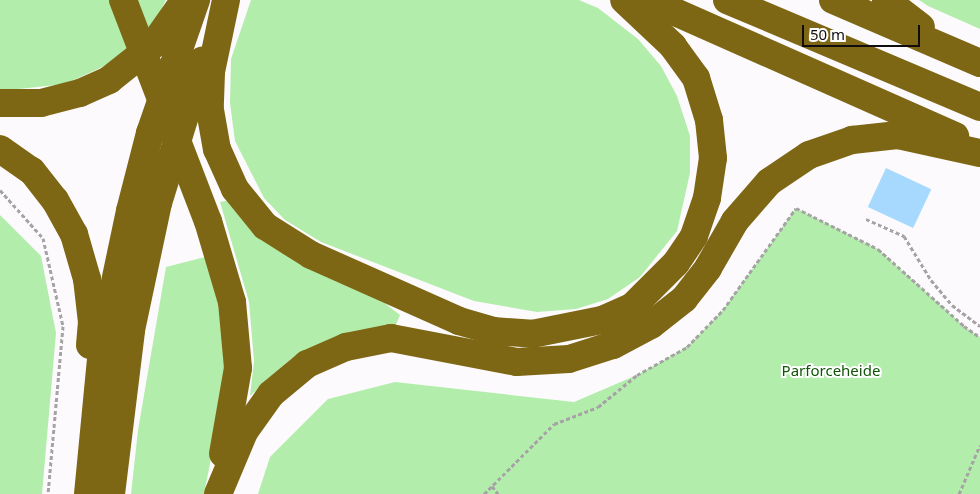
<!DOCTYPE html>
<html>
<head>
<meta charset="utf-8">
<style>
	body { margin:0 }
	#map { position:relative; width:980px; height:494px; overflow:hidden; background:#fdfafd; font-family:"Noto Sans",sans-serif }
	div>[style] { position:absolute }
	.green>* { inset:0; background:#b3edab }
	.water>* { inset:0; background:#a7d9ff; transform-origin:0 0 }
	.path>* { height:3px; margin-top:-1.5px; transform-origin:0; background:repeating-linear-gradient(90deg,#a6a2a5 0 4px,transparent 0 6.5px) }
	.highway>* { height:28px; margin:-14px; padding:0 14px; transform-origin:14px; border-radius:14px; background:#7e6714 }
	.highway-bridge>* { height:28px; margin:-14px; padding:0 14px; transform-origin:14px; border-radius:14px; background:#7e6714 }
	span { translate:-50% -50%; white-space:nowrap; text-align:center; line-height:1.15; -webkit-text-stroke:4px #fff; paint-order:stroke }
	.park-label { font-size:15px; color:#115408 }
	.scale { position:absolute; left:802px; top:25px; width:118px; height:22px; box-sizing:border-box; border:2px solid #110c10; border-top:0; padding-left:6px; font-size:15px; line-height:18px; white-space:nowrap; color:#110c10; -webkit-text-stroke:4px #fff; paint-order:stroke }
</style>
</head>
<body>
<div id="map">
	<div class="green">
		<i style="clip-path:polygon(0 0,166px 0,155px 21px,121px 57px,111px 63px,65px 84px,0 91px)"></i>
		<i style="clip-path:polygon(251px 0,579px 0,598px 8px,638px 39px,661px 66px,677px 96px,690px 136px,690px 173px,677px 231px,640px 277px,608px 299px,576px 309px,537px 312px,474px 301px,321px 242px,285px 220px,264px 198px,235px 141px,230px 103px,231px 59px)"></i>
		<i style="clip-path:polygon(919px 0,980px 0,980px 29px,928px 6px)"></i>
		<i style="clip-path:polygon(230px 200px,382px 301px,400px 315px,395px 327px,314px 347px,291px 359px,250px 396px,254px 361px,249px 302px,220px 202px)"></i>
		<i style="clip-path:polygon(796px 208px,878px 249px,964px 326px,980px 337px,980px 494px,258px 494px,270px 457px,328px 399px,395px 382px,574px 402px,637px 375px,687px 347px,723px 310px)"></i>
		<i style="clip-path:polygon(0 215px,41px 256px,56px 333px,42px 494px,0 494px)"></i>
		<i style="clip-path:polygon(205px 257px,219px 300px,226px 383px,204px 494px,131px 494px,138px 430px,166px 267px)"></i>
	</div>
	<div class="water">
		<i style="left:886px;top:168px;width:50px;height:43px;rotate:25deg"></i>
	</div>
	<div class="path">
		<i style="left:0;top:190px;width:64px;rotate:48.1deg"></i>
		<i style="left:43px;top:238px;width:90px;rotate:77.2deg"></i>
		<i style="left:63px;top:326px;width:169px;rotate:95.1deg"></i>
		<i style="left:866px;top:219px;width:42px;rotate:24.1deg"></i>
		<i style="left:904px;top:236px;width:52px;rotate:58.5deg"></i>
		<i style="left:931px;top:280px;width:33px;rotate:50deg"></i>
		<i style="left:952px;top:305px;width:35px;rotate:37deg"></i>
		<i style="left:492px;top:486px;width:10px;rotate:53deg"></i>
		<i style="left:484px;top:494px;width:99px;rotate:-45deg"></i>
		<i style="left:554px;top:424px;width:47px;rotate:-21.1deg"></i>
		<i style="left:598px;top:407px;width:50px;rotate:-39.4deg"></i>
		<i style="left:637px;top:375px;width:57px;rotate:-29.2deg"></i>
		<i style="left:687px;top:347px;width:52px;rotate:-45.8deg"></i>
		<i style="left:723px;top:310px;width:125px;rotate:-54.4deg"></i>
		<i style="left:796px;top:208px;width:92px;rotate:26.6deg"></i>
		<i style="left:878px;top:249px;width:115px;rotate:41.8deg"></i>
		<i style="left:964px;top:326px;width:19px;rotate:35deg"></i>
		<i style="left:959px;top:494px;width:53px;rotate:-66.8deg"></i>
	</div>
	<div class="highway">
		<i style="left:226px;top:0;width:74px;rotate:101.8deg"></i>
		<i style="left:211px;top:72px;width:38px;rotate:92deg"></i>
		<i style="left:210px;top:110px;width:40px;rotate:80deg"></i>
		<i style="left:217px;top:149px;width:44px;rotate:65.8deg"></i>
		<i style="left:235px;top:189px;width:48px;rotate:51deg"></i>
		<i style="left:265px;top:226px;width:54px;rotate:32.2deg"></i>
		<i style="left:311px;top:255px;width:162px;rotate:24deg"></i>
		<i style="left:459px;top:321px;width:35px;rotate:16deg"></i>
		<i style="left:493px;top:331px;width:39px;rotate:4deg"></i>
		<i style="left:532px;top:334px;width:71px;rotate:-11.3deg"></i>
		<i style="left:602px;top:320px;width:34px;rotate:-24deg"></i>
		<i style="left:633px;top:306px;width:61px;rotate:-45deg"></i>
		<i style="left:676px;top:263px;width:32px;rotate:-56deg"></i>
		<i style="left:694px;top:236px;width:40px;rotate:-71.1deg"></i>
		<i style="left:707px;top:198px;width:40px;rotate:-81.5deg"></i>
		<i style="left:713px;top:158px;width:38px;rotate:-96deg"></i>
		<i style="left:709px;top:120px;width:44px;rotate:-107.2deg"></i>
		<i style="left:696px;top:78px;width:39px;rotate:-126deg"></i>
		<i style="left:673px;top:46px;width:67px;rotate:-136.8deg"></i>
		<i style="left:648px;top:0;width:336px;rotate:23.9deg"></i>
		<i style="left:727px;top:0;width:275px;rotate:22.9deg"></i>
		<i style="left:833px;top:0;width:160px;rotate:23.2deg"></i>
		<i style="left:886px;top:0;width:44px;rotate:37.6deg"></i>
		<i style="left:0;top:103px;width:41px"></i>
		<i style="left:41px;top:103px;width:40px;rotate:-14.4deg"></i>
		<i style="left:80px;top:93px;width:32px;rotate:-24deg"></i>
		<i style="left:109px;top:80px;width:56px;rotate:-38.5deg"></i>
		<i style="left:153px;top:45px;width:54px;rotate:-54.8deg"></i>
		<i style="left:0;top:149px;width:39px;rotate:35deg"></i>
		<i style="left:32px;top:171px;width:37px;rotate:52deg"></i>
		<i style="left:55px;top:200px;width:39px;rotate:61deg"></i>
		<i style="left:74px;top:234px;width:47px;rotate:73.9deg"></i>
		<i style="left:87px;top:279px;width:43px;rotate:83.4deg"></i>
		<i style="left:92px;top:322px;width:23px;rotate:95deg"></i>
		<i style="left:208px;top:221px;width:84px;rotate:73.5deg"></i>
		<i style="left:232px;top:302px;width:66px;rotate:84.8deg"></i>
		<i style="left:238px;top:368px;width:87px;rotate:99.9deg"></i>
		<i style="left:88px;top:494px;width:156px;rotate:-84.5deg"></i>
		<i style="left:103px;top:339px;width:131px;rotate:-78.1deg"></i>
		<i style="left:130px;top:211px;width:81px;rotate:-75.6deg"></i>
		<i style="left:150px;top:133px;width:141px;rotate:-70.9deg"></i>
		<i style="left:111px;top:494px;width:165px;rotate:-83deg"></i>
		<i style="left:131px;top:330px;width:130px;rotate:-78deg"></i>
		<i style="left:158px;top:203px;width:149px;rotate:-72.8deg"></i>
		<i style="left:218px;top:494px;width:67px;rotate:-67.2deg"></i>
		<i style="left:244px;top:432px;width:47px;rotate:-54.6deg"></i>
		<i style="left:271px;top:394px;width:47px;rotate:-39.8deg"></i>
		<i style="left:307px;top:364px;width:43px;rotate:-23.6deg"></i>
		<i style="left:346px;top:347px;width:46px;rotate:-11.3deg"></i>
		<i style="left:391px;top:338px;width:128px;rotate:10.8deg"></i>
		<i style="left:517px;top:362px;width:52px;rotate:-3.3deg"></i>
		<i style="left:569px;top:359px;width:46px;rotate:-17.7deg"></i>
		<i style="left:613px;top:345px;width:43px;rotate:-27.8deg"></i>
		<i style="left:651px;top:325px;width:42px;rotate:-38.2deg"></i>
		<i style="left:684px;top:299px;width:39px;rotate:-52deg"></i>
		<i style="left:708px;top:268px;width:54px;rotate:-60.1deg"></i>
		<i style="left:735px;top:221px;width:52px;rotate:-48.9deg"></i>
		<i style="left:769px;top:182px;width:48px;rotate:-34deg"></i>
		<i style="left:809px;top:155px;width:46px;rotate:-19.2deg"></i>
		<i style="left:852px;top:140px;width:46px;rotate:-6.2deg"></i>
		<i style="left:898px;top:135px;width:84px;rotate:12.4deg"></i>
	</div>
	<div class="highway-bridge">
		<i style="left:123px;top:0;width:237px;rotate:69deg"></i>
	</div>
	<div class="park-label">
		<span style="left:831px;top:371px">Parforceheide</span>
	</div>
	<div class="scale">50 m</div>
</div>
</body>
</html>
